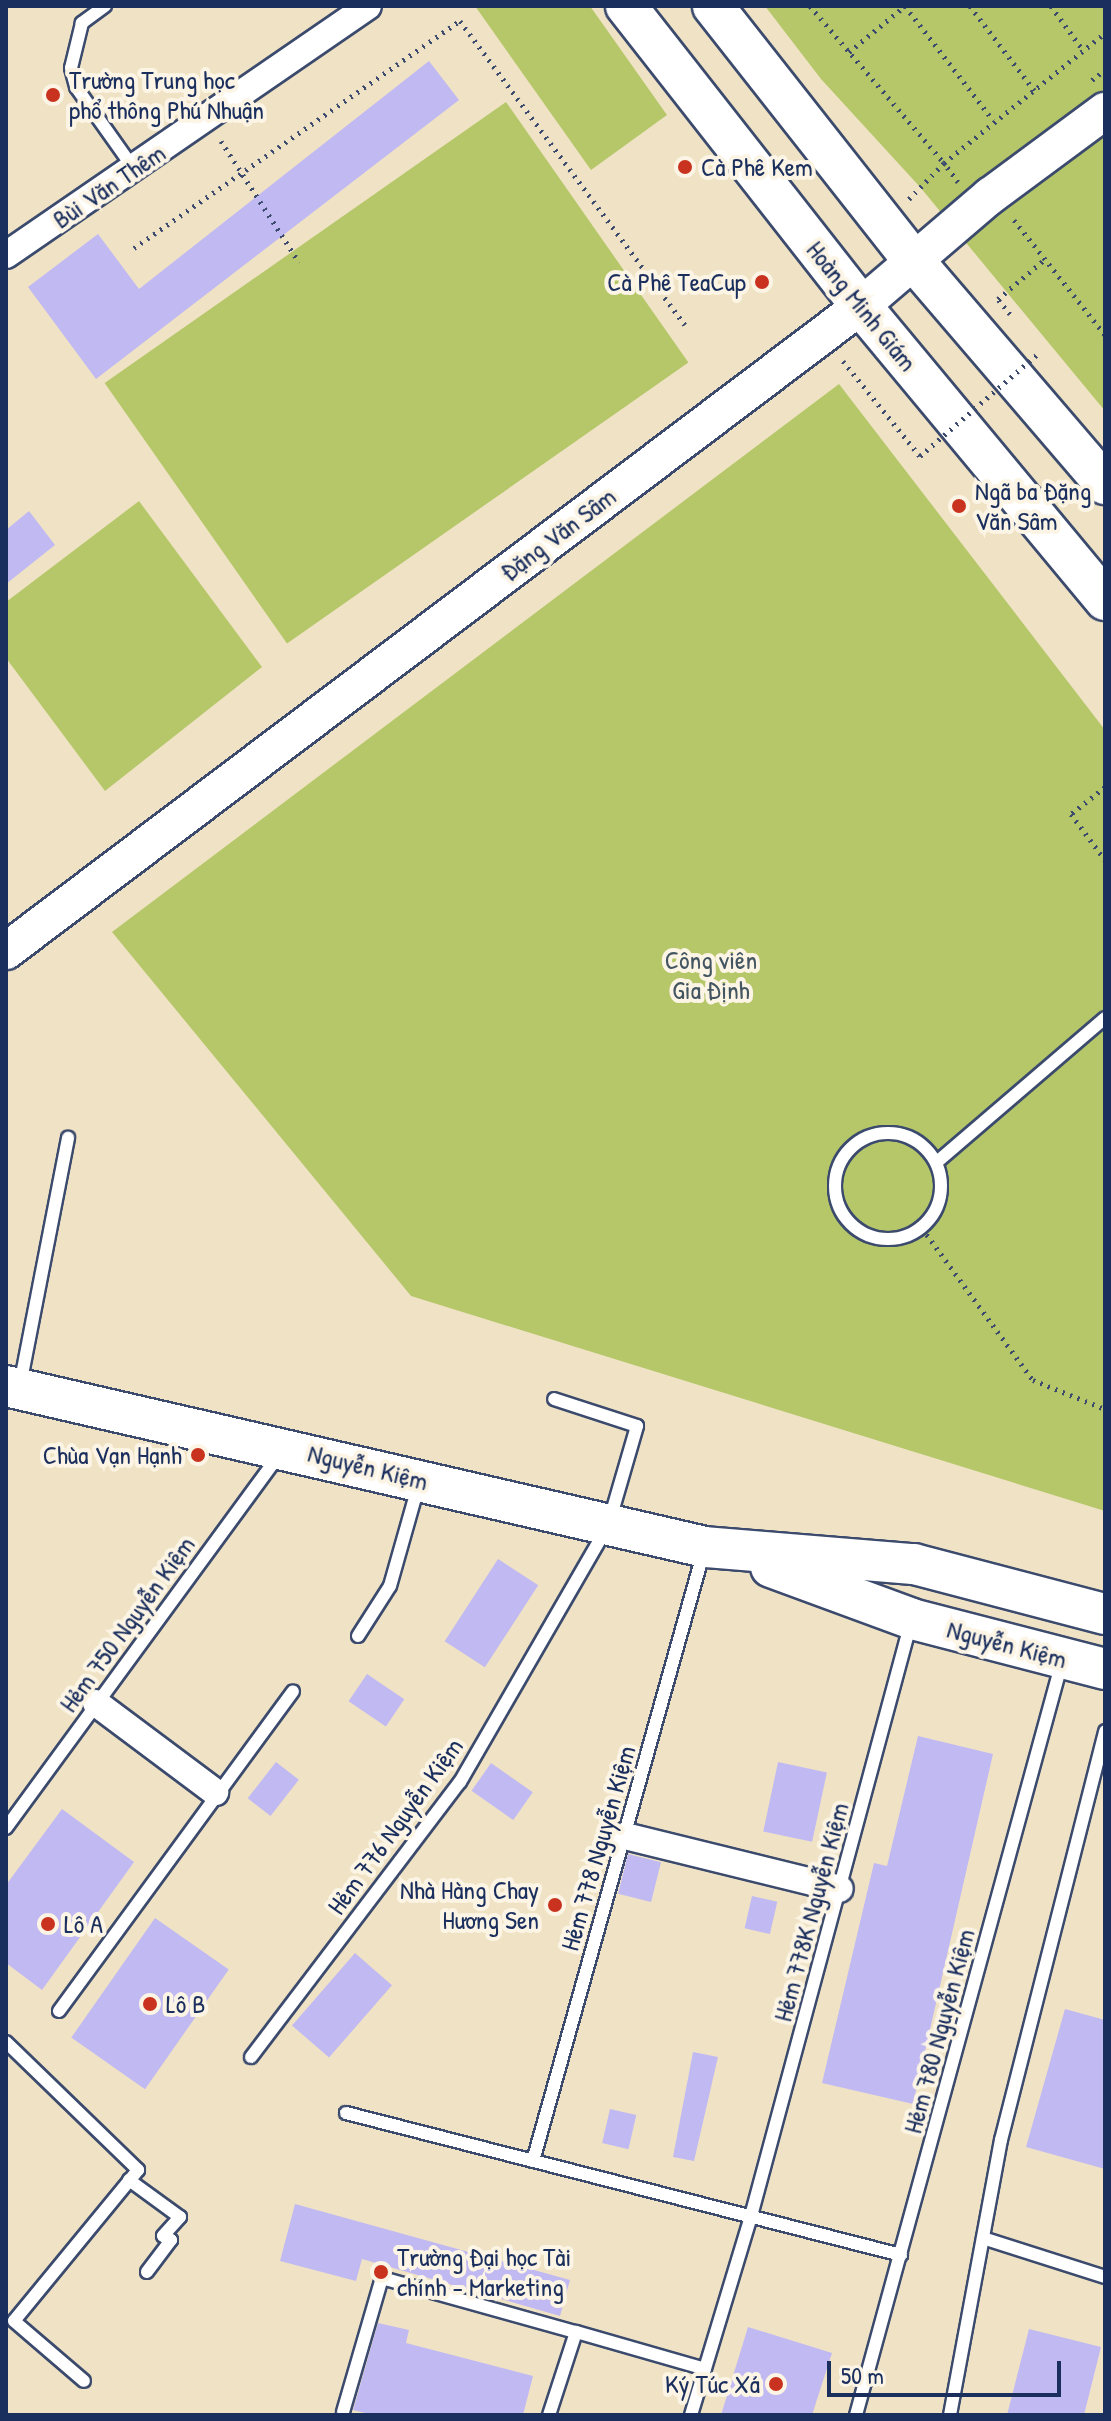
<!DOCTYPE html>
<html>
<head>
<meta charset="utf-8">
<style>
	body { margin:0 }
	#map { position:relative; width:1111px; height:2421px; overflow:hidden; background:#f0e3c5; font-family:"Patrick Hand",sans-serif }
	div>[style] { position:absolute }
	.green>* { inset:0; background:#b6c76a; transform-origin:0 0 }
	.building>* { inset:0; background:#c1b9f2; transform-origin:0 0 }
	.path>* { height:5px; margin-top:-2.5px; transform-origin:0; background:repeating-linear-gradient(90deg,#3b4a6d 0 2px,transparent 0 8px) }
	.roads { filter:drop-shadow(2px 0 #3b4a6d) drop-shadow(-2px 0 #3b4a6d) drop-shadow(0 2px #3b4a6d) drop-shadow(0 -2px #3b4a6d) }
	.lane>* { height:12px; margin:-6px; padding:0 6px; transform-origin:6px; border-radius:6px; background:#fff }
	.lane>.ring { margin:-6px; padding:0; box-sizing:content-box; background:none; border:12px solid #fff; border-radius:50% }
	.street>* { height:26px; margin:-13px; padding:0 13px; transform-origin:13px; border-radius:13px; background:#fff }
	.secondary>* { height:36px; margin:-18px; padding:0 18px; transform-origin:18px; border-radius:18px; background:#fff }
	.primary>* { height:40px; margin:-20px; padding:0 20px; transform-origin:20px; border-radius:20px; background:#fff }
	.path-bridge>* { height:5px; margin-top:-2.5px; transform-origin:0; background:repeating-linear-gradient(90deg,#3b4a6d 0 2px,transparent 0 8px) }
	.dots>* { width:22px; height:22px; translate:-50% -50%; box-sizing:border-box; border:4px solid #fcf5e5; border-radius:50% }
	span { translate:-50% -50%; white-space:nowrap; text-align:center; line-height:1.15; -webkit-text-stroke:8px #fcf5e5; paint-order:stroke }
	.poi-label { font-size:26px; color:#1b2f5e }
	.left { translate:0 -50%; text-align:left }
	.right { translate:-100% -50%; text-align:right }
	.street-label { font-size:26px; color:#1b2f5e }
	.park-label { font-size:26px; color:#425561 }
	.frame { position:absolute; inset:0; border:8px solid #1b2f5e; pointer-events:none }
	.scale { position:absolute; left:827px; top:2361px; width:234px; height:36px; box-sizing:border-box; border:4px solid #1b2f5e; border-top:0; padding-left:10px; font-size:24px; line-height:28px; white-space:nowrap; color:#1b2f5e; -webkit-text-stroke:6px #fcf5e5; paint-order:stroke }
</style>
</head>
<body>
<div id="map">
	<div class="green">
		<i style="clip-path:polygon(475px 6px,590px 6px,667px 115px,591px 170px)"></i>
		<i style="clip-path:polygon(765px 6px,1105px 6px,1105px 411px,920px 187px,821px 79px)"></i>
		<i style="left:506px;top:102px;width:318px;height:490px;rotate:55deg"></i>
		<i style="clip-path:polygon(839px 384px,1105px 730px,1105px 1511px,411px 1296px,112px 932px)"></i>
		<i style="clip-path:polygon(139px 501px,262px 667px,105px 791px,6px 658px,6px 602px)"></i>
	</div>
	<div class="building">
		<i style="clip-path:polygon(429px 61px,459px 100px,96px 379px,28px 287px,98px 234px,139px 289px)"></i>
		<i style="clip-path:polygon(29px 511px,55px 545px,6px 584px,6px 530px)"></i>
		<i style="left:498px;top:1559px;width:48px;height:98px;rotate:33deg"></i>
		<i style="left:367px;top:1674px;width:45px;height:33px;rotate:34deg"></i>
		<i style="clip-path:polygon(918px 1736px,993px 1754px,913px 2104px,822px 2083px,874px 1863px,887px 1866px)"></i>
		<i style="left:276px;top:1762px;width:29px;height:46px;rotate:38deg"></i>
		<i style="left:778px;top:1762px;width:50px;height:71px;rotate:12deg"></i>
		<i style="left:491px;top:1763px;width:51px;height:34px;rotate:35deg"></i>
		<i style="clip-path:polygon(62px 1809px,134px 1862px,42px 1990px,6px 1963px,6px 1885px)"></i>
		<i style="left:628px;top:1854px;width:34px;height:41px;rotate:14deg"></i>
		<i style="left:752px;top:1896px;width:26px;height:33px;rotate:13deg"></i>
		<i style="left:155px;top:1918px;width:90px;height:146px;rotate:35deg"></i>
		<i style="left:355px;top:1953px;width:49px;height:96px;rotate:41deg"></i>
		<i style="clip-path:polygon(1065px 2009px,1105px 2020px,1105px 2169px,1026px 2147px)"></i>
		<i style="clip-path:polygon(693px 2052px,718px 2057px,694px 2161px,673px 2157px)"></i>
		<i style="left:610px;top:2109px;width:27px;height:35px;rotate:13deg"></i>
		<i style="clip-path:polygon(295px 2204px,570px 2280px,560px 2316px,362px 2259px,356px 2281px,280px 2261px)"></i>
		<i style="clip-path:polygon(378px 2323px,409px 2330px,406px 2343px,533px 2376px,523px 2415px,373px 2415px,353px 2410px)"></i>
		<i style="clip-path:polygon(748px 2327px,832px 2353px,812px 2415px,721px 2415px)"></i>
		<i style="clip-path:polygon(1029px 2329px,1101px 2347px,1084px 2415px,1007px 2415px)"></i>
	</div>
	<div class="path">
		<i style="left:810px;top:6px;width:206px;rotate:49.5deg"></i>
		<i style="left:944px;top:163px;width:52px;rotate:134.2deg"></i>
		<i style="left:905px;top:6px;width:144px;rotate:52.3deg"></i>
		<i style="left:970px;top:6px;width:106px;rotate:52.7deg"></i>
		<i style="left:1051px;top:6px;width:54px;rotate:54deg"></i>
		<i style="left:849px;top:52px;width:72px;rotate:-39.4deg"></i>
		<i style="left:1092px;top:80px;width:16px;rotate:-38deg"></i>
		<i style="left:221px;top:141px;width:144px;rotate:57.2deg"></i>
		<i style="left:958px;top:182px;width:24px;rotate:-126deg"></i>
		<i style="left:944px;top:163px;width:207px;rotate:-38.9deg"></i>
		<i style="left:1014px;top:220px;width:147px;rotate:51.6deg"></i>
		<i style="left:134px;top:248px;width:397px;rotate:-34.9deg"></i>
		<i style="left:460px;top:21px;width:378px;rotate:53.5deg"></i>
		<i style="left:1010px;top:314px;width:19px;rotate:-129deg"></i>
		<i style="left:998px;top:299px;width:62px;rotate:-40.4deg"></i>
		<i style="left:843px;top:361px;width:122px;rotate:51deg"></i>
		<i style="left:1105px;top:787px;width:43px;rotate:141.5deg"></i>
		<i style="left:1071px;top:814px;width:57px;rotate:53.5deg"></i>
		<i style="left:922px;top:1228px;width:188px;rotate:53.9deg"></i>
		<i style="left:1033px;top:1380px;width:78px;rotate:21.9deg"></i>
	</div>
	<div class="roads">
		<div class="lane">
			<i style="left:105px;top:6px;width:29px;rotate:144deg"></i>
			<i style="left:82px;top:23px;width:46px;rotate:103.7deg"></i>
			<i style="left:71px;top:68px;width:20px;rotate:75deg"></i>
			<i style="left:76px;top:87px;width:100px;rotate:54.7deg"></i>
			<i class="ring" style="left:835px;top:1133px;width:94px;height:94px"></i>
			<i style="left:937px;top:1162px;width:221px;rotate:-40.6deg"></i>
			<i style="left:20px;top:1385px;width:252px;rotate:-79deg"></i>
			<i style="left:358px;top:1636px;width:59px;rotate:-57.4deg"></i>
			<i style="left:390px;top:1586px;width:103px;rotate:-74.2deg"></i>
			<i style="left:6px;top:1828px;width:462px;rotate:-53.8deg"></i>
			<i style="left:59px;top:2011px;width:396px;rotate:-53.8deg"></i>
			<i style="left:6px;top:2042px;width:184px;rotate:44.1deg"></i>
			<i style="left:138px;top:2170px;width:195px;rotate:129.4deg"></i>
			<i style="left:14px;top:2321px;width:92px;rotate:40.6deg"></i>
			<i style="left:251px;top:2057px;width:345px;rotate:-52.8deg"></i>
			<i style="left:460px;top:1782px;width:296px;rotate:-60deg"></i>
			<i style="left:608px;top:1526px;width:104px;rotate:-73.8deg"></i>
			<i style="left:637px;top:1426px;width:87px;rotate:-162deg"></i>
			<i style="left:346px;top:2113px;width:573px;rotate:14.35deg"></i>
			<i style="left:533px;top:2161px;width:630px;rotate:-74.35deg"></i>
			<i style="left:129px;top:2180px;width:63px;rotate:36deg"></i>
			<i style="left:180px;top:2217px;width:25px;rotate:132deg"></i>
			<i style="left:163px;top:2236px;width:9px;rotate:27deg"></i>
			<i style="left:171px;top:2240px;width:40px;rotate:127deg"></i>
			<i style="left:983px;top:2238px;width:128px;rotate:17.7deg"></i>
			<i style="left:576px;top:2332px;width:134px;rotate:16deg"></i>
			<i style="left:343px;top:2412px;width:140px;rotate:-73.8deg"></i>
			<i style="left:382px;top:2278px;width:201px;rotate:15.6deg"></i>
			<i style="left:576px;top:2332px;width:87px;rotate:108deg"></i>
			<i style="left:691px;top:2415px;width:208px;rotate:-73.2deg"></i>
			<i style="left:751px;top:2216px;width:615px;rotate:-74.92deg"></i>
			<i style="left:856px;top:2415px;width:781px;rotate:-74.7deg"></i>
			<i style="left:950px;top:2415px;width:280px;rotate:-79.5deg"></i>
			<i style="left:1001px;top:2140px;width:422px;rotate:-75.7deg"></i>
		</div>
		<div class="street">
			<i style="left:6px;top:255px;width:439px;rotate:-34.5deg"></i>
			<i style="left:96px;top:1703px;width:149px;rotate:36.8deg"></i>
			<i style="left:625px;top:1836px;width:221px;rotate:13.8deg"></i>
		</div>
		<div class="secondary">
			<i style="left:6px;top:951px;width:1071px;rotate:-37.03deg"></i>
			<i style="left:861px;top:306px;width:170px;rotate:-40.5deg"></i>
			<i style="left:990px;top:196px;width:143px;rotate:-36.5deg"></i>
		</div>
		<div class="primary">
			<i style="left:626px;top:6px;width:381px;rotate:51.9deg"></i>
			<i style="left:861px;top:306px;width:382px;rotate:50.3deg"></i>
			<i style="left:713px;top:6px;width:323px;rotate:51.8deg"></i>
			<i style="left:913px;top:260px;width:295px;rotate:49.4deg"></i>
			<i style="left:6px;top:1386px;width:717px;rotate:12.97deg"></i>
			<i style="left:705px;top:1547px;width:210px;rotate:4.7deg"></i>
			<i style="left:914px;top:1564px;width:197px;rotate:14.7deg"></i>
			<i style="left:771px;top:1567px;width:150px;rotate:20.2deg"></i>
			<i style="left:912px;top:1619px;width:199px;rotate:14.5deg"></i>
		</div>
	</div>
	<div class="path-bridge">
		<i style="left:920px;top:456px;width:157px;rotate:-40.9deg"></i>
	</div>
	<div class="dots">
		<i style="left:53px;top:95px;background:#c8321e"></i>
		<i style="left:685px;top:167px;background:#c8321e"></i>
		<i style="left:762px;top:282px;background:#c8321e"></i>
		<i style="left:959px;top:506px;background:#c8321e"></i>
		<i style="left:198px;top:1455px;background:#c8321e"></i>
		<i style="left:555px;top:1905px;background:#c8321e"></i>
		<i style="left:48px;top:1924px;background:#c8321e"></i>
		<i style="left:150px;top:2004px;background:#c8321e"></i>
		<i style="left:381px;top:2272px;background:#c8321e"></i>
		<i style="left:776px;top:2384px;background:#c8321e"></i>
	</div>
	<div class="poi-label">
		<span class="left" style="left:69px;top:95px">Trường Trung học<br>phổ thông Phú Nhuận</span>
		<span class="left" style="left:701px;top:167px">Cà Phê Kem</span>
		<span class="right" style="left:746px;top:282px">Cà Phê TeaCup</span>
		<span class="left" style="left:975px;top:506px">Ngã ba Đặng<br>Văn Sâm</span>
		<span class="right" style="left:182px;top:1455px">Chùa Vạn Hạnh</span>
		<span class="right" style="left:539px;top:1905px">Nhà Hàng Chay<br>Hương Sen</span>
		<span class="left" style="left:64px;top:1924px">Lô A</span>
		<span class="left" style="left:166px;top:2004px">Lô B</span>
		<span class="left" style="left:397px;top:2272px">Trường Đại học Tài<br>chính - Marketing</span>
		<span class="right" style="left:760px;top:2384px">Ký Túc Xá</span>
	</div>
	<div class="street-label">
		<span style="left:109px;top:186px;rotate:-34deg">Bùi Văn Thêm</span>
		<span style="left:862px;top:306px;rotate:51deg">Hoàng Minh Giám</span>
		<span style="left:558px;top:534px;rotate:-37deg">Đặng Văn Sâm</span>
		<span style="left:368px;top:1467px;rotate:14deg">Nguyễn Kiệm</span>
		<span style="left:127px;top:1624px;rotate:-54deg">Hẻm 750 Nguyễn Kiệm</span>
		<span style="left:1007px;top:1644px;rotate:15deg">Nguyễn Kiệm</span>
		<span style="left:395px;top:1826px;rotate:-54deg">Hẻm 776 Nguyễn Kiệm</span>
		<span style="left:598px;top:1848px;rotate:-74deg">Hẻm 778 Nguyễn Kiệm</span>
		<span style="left:811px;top:1912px;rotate:-75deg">Hẻm 778K Nguyễn Kiệm</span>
		<span style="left:939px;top:2031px;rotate:-75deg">Hẻm 780 Nguyễn Kiệm</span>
	</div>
	<div class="park-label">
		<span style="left:711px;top:975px">Công viên<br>Gia Định</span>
	</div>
	<div class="frame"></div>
	<div class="scale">50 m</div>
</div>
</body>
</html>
